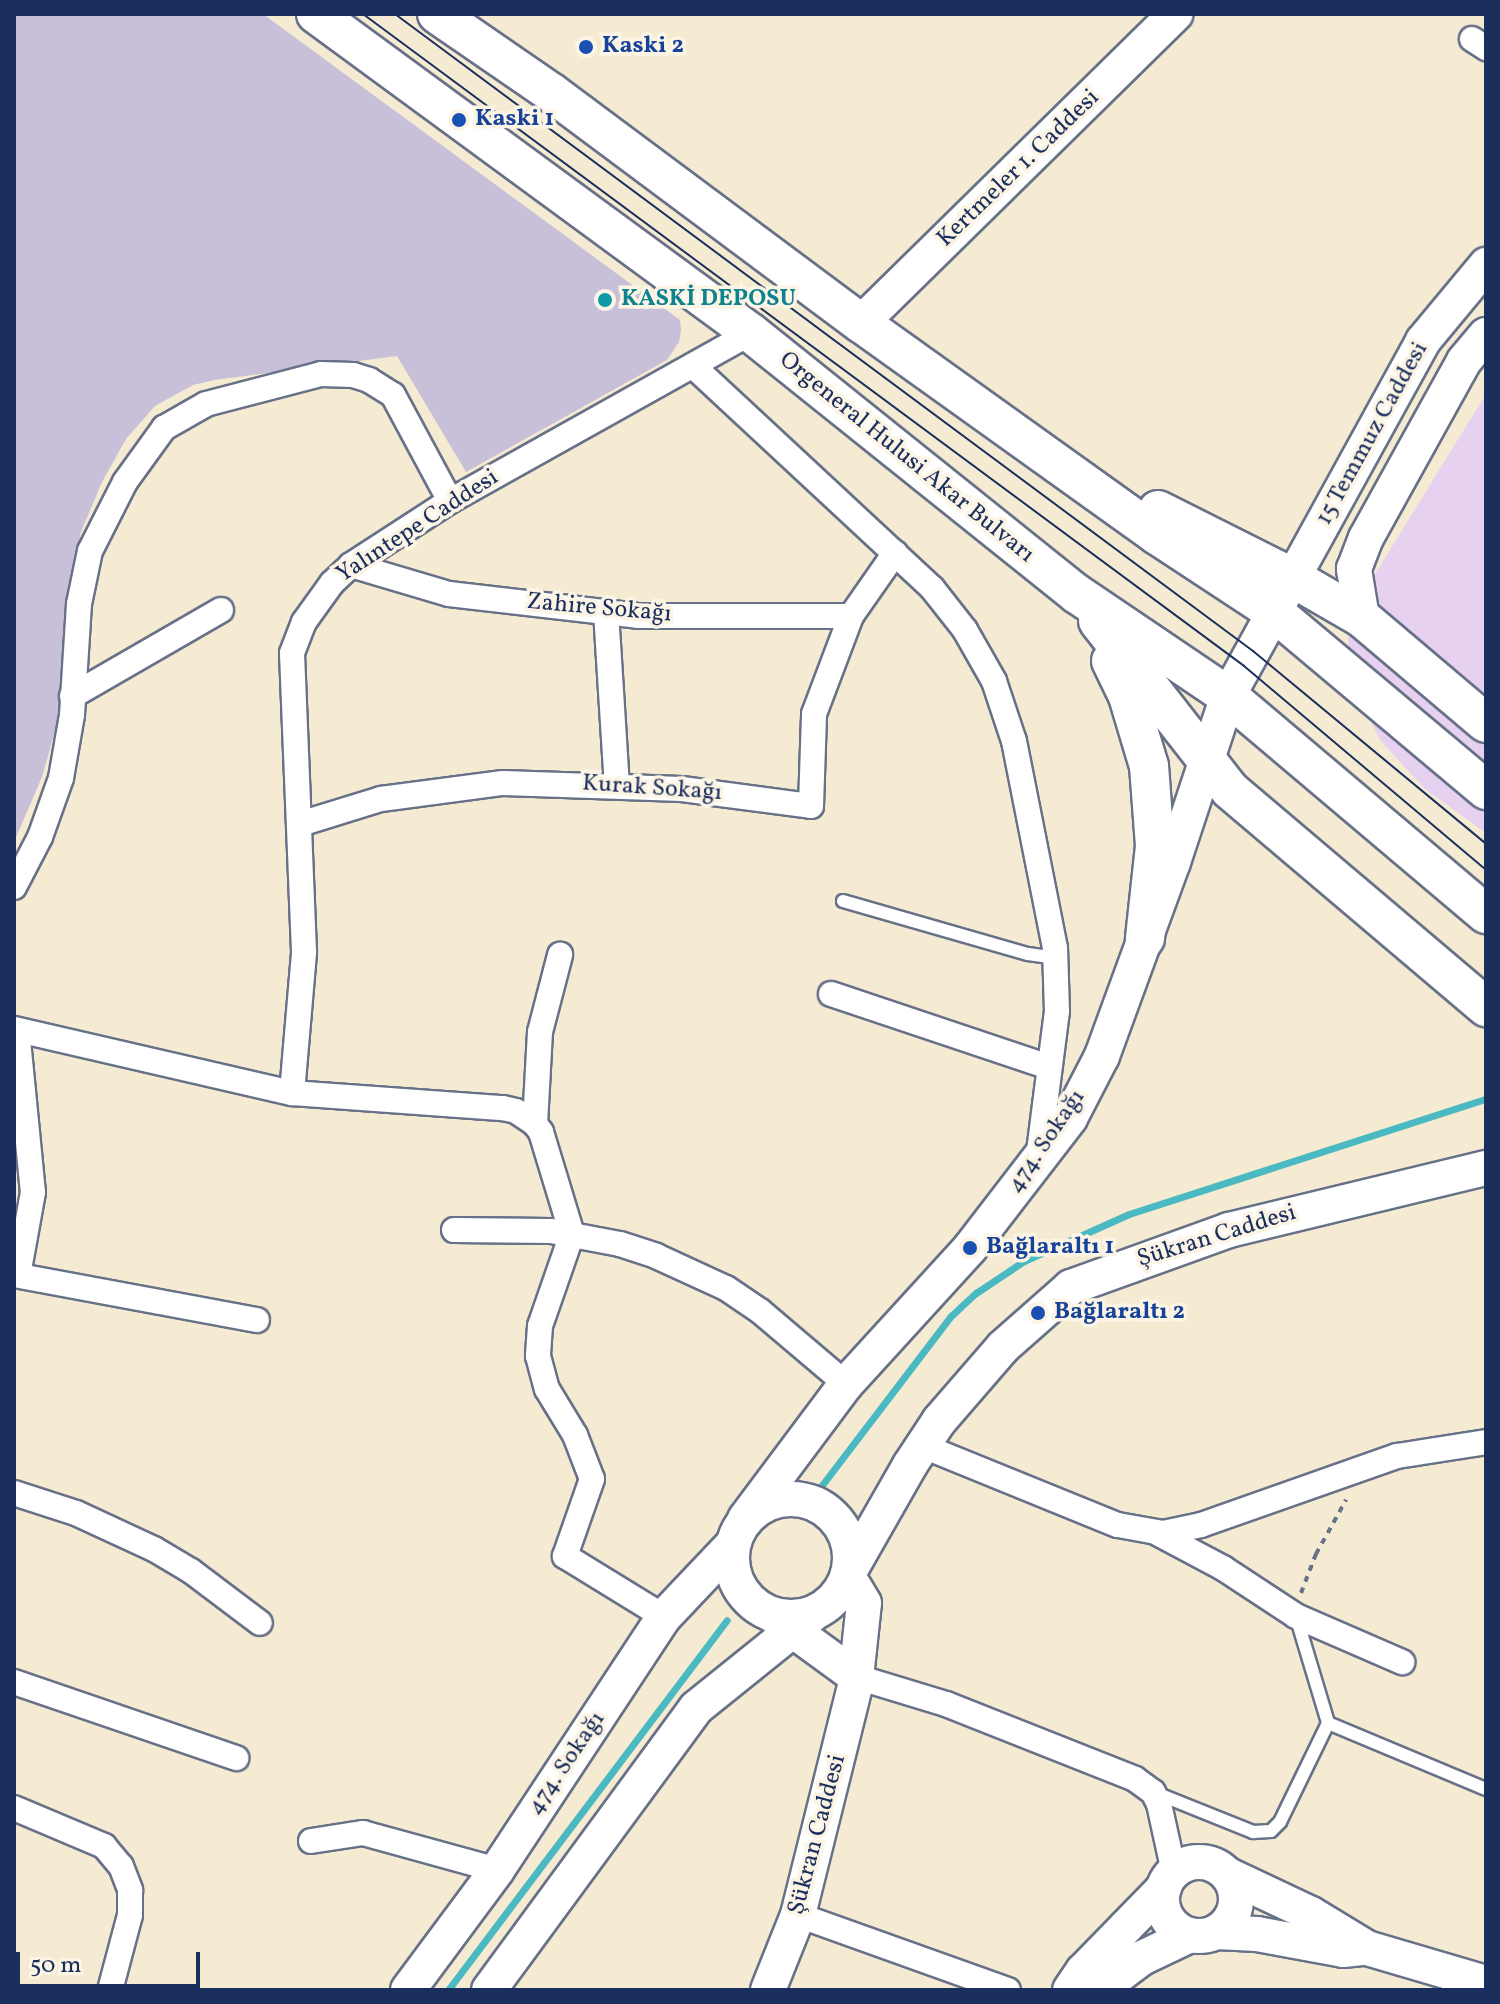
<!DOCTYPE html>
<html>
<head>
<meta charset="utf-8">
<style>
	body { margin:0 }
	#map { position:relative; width:1500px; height:2004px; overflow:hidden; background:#f5ebd2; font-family:Vollkorn,serif }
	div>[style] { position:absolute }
	.built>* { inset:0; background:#e6d2f0 }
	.industrial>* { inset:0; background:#c8bfd8 }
	.stream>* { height:7px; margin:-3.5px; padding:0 3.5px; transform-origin:3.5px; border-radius:3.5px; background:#4ab9c1 }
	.path>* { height:4px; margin-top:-2px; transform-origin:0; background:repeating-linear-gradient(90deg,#677187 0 6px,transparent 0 12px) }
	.roads { filter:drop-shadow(2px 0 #677187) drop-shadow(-2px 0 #677187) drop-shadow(0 2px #677187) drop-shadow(0 -2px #677187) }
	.lane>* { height:12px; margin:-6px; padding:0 6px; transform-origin:6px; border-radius:6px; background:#fff }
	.street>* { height:24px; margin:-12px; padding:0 12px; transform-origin:12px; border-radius:12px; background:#fff }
	.secondary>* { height:34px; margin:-17px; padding:0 17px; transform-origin:17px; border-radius:17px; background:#fff }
	.secondary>.ring { margin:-17px; padding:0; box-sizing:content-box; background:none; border:34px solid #fff; border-radius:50% }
	.primary>* { height:38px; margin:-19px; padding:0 19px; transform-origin:19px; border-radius:19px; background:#fff }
	.tram>* { height:2px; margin:-1px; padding:0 1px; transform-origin:1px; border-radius:1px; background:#1b2f5e }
	.dots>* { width:22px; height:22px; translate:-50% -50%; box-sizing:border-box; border:4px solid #fcf5e5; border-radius:50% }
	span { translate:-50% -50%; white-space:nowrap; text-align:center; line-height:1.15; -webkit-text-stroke:7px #fcf5e5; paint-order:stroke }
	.transit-label { font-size:24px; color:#164399; font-weight:700 }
	.left { translate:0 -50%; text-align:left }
	.street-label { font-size:24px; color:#1b2f5e }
	.culture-label { font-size:24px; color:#0d838f; font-weight:700 }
	.frame { position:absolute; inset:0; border:16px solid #1b2f5e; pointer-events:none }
	.scale { position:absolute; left:16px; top:1952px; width:184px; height:36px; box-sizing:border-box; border:4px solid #1b2f5e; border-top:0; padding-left:10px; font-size:24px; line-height:28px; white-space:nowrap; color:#1b2f5e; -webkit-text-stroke:6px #fcf5e5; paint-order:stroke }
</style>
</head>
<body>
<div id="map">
	<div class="built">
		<i style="clip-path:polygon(1486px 394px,1486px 833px,1425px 789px,1380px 740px,1359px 697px,1352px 672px,1346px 621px)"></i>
	</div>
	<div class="industrial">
		<i style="clip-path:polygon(14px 14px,263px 14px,680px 320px,681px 331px,679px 342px,667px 360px,466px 472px,397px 356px,214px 380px,193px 385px,155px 406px,126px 439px,102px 482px,81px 532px,70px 586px,60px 713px,42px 777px,14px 842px)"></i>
	</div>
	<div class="stream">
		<i style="left:819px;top:1489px;width:218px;rotate:-52.7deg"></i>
		<i style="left:951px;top:1316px;width:34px;rotate:-43deg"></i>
		<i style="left:976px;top:1293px;width:58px;rotate:-33.7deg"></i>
		<i style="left:1024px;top:1261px;width:115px;rotate:-24.1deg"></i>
		<i style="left:1129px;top:1214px;width:375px;rotate:-17.9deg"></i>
		<i style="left:448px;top:1990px;width:463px;rotate:-53deg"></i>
	</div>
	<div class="path">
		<i style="left:1301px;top:1593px;width:42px;rotate:-69deg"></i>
		<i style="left:1316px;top:1554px;width:62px;rotate:-60.9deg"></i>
	</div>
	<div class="roads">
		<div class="lane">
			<i style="left:843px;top:901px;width:192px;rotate:16deg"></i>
			<i style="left:1028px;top:954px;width:27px;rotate:8deg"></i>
			<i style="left:1296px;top:1616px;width:112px;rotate:73.3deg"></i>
			<i style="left:1156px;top:1793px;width:105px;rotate:21.9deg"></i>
			<i style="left:1253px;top:1832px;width:18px;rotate:-3deg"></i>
			<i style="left:1271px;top:1831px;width:13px;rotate:-45deg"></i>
			<i style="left:1280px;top:1822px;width:110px;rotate:-64.1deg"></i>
			<i style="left:1328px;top:1723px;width:171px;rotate:22.7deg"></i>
		</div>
		<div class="street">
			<i style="left:1472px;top:39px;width:17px;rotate:33deg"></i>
			<i style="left:693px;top:366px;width:326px;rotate:42.9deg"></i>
			<i style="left:932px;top:588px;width:53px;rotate:51.8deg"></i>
			<i style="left:965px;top:630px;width:59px;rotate:60.4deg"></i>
			<i style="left:994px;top:681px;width:63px;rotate:71.6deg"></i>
			<i style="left:1014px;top:741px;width:211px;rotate:78.8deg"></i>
			<i style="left:1055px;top:948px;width:63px;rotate:88.2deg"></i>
			<i style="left:1057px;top:1011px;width:149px;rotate:97.3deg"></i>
			<i style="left:351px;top:565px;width:102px;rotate:16.5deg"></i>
			<i style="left:449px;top:594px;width:190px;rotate:6.6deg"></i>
			<i style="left:638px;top:616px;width:213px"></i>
			<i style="left:606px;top:612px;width:173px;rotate:86.4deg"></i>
			<i style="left:72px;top:696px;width:172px;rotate:-30deg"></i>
			<i style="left:300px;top:824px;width:85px;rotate:-17.2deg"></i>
			<i style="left:381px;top:799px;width:123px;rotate:-7.5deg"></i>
			<i style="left:503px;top:783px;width:179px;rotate:1.9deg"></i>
			<i style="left:682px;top:789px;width:130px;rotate:7.5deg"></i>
			<i style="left:811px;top:806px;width:92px;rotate:-88.1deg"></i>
			<i style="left:814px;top:714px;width:105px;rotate:-69.3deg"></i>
			<i style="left:851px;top:616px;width:77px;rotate:-55.1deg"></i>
			<i style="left:14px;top:887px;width:56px;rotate:-62.5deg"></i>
			<i style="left:40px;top:837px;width:63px;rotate:-70.4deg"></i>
			<i style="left:61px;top:778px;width:64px;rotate:-80.1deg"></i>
			<i style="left:72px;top:715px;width:111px;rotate:-86.4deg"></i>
			<i style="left:79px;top:604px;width:54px;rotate:-78.3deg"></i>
			<i style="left:90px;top:551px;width:77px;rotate:-63.1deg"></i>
			<i style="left:125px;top:482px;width:67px;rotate:-54.2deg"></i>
			<i style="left:164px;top:428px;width:48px;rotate:-29.7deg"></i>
			<i style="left:206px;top:404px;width:119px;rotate:-14.6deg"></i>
			<i style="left:321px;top:374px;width:32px;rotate:2deg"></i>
			<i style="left:353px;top:375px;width:17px;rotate:17deg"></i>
			<i style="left:369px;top:380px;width:28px;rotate:32deg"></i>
			<i style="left:393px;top:395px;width:120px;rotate:61.7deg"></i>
			<i style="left:831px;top:994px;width:230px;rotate:18.5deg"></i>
			<i style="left:14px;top:1029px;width:285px;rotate:13deg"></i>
			<i style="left:292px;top:1093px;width:212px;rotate:4.1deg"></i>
			<i style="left:503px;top:1108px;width:13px;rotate:13deg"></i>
			<i style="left:516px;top:1111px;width:23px;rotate:34deg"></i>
			<i style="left:535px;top:1124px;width:10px;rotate:53deg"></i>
			<i style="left:541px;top:1132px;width:107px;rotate:73.1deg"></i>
			<i style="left:572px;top:1234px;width:97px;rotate:109.2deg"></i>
			<i style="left:540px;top:1326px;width:30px;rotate:94deg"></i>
			<i style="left:538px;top:1356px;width:34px;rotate:75deg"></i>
			<i style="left:547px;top:1389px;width:54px;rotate:58.7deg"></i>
			<i style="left:575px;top:1435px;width:47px;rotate:68.9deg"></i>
			<i style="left:592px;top:1479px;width:82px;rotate:109.3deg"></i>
			<i style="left:565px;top:1556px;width:116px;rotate:31.6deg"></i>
			<i style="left:17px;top:1030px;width:163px;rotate:84.4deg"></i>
			<i style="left:33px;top:1192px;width:84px;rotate:100.2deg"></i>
			<i style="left:292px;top:1093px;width:142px;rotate:-85.1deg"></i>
			<i style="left:304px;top:952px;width:299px;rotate:-92.3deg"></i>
			<i style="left:292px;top:653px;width:33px;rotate:-69deg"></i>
			<i style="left:304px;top:622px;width:48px;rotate:-54.3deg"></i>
			<i style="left:332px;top:583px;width:26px;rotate:-43deg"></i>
			<i style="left:351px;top:565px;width:118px;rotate:-32.9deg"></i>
			<i style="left:450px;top:501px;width:345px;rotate:-29.2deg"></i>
			<i style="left:535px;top:1124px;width:92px;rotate:-86.9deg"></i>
			<i style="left:540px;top:1032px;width:80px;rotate:-75.4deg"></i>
			<i style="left:454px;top:1230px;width:97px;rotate:0.6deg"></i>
			<i style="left:551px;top:1231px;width:70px;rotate:10.7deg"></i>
			<i style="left:620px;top:1244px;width:38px;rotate:18deg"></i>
			<i style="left:656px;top:1256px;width:77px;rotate:24.6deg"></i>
			<i style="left:726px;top:1288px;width:41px;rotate:34.1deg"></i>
			<i style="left:760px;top:1311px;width:113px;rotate:40.3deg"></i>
			<i style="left:14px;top:1275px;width:247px;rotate:10.5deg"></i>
			<i style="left:923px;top:1446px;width:210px;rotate:22.1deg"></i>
			<i style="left:1118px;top:1525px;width:46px;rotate:10.1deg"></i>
			<i style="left:1163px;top:1533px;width:39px;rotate:-12deg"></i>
			<i style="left:1201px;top:1525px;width:208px;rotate:-19.4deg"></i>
			<i style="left:1397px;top:1456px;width:90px;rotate:-8.9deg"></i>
			<i style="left:14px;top:1493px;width:65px;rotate:17.9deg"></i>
			<i style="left:76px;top:1513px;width:86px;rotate:24.8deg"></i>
			<i style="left:154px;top:1549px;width:43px;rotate:30.7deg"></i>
			<i style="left:191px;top:1571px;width:86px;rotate:37deg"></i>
			<i style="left:1157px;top:1533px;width:75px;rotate:27.9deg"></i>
			<i style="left:1223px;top:1568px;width:87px;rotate:33.3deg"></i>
			<i style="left:1296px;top:1616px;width:116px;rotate:23.5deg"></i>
			<i style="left:857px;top:1677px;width:93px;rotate:16.9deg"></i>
			<i style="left:946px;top:1704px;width:203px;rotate:21.6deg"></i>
			<i style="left:1135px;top:1779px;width:22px;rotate:36deg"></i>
			<i style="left:1153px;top:1792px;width:13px;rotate:63deg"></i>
			<i style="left:1159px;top:1804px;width:70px;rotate:77.6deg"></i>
			<i style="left:14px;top:1682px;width:235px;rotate:18.9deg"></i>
			<i style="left:14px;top:1808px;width:98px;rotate:22.9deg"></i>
			<i style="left:104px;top:1846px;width:26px;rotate:50deg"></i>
			<i style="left:121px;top:1866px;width:26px;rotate:69deg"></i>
			<i style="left:130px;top:1890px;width:25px;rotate:90deg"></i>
			<i style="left:130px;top:1915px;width:78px;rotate:104.9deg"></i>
			<i style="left:311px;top:1841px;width:53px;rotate:-8.7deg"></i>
			<i style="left:363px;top:1833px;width:139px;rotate:15.4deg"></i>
			<i style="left:798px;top:1915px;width:223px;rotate:19.7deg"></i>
		</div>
		<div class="secondary">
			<i style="left:861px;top:323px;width:441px;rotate:-44.5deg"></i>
			<i style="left:1362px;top:618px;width:50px;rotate:-99.3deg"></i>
			<i style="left:1354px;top:569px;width:33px;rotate:-69deg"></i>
			<i style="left:1366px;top:538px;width:202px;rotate:-61deg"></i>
			<i style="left:1464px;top:361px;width:34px;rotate:-50deg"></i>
			<i class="ring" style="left:732px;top:1499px;width:84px;height:84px"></i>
			<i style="left:745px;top:1519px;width:169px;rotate:-53.2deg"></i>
			<i style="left:846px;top:1384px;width:184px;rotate:-47.6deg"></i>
			<i style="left:970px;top:1248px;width:164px;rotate:-52.4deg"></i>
			<i style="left:1070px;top:1118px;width:70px;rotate:-62.7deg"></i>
			<i style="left:1102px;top:1056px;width:207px;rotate:-69.9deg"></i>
			<i style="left:1173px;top:862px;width:175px;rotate:-71.7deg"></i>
			<i style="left:1228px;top:696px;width:405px;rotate:-61.2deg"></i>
			<i style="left:1423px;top:341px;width:99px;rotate:-50.3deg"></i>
			<i style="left:849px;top:1572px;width:123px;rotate:-60.3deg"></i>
			<i style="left:910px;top:1465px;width:53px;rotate:-56.6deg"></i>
			<i style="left:939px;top:1421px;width:98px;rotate:-49.1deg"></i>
			<i style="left:1003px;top:1347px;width:91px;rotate:-41.4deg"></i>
			<i style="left:1071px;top:1287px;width:168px;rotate:-19.8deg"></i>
			<i style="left:1229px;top:1230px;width:264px;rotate:-13.6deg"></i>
			<i style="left:776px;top:1618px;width:100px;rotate:36.1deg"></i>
			<i class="ring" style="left:1162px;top:1862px;width:40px;height:40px"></i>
			<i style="left:1228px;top:1875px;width:92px;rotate:25.2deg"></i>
			<i style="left:1311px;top:1914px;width:66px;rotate:31.3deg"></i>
			<i style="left:1367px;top:1948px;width:124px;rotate:16.4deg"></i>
			<i style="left:1216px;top:1932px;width:41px;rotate:2.8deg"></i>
			<i style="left:1257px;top:1934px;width:87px;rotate:10.5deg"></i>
			<i style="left:1343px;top:1950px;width:19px;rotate:-6deg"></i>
			<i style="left:408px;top:1990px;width:149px;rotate:-53.4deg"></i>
			<i style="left:497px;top:1870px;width:303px;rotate:-56.6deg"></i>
			<i style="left:664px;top:1617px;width:99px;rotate:-46.6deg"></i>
			<i style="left:489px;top:1990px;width:350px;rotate:-53.7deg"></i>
			<i style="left:696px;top:1708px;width:150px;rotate:-38.8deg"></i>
			<i style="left:768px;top:1990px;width:81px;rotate:-68.2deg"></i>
			<i style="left:798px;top:1915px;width:235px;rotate:-76deg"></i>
			<i style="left:855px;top:1687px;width:84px;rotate:-83.9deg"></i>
			<i style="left:864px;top:1603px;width:31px;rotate:-121deg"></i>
			<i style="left:1070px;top:1990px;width:23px;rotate:-56deg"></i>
			<i style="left:1083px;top:1971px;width:116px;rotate:-45.7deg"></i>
			<i style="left:1099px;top:1990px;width:54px;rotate:-36.7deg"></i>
			<i style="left:1142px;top:1958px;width:53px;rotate:-25.6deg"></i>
		</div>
		<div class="primary">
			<i style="left:316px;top:14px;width:539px;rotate:36.25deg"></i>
			<i style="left:751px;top:333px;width:418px;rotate:38.7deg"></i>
			<i style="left:1077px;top:594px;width:182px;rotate:34deg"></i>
			<i style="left:1228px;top:696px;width:338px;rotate:40.2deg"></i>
			<i style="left:437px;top:14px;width:140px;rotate:34.5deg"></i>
			<i style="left:552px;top:93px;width:385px;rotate:36.7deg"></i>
			<i style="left:861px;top:323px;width:364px;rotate:35.6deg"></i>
			<i style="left:1157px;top:535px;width:140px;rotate:33.3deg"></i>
			<i style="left:1274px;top:612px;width:277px;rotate:40deg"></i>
			<i style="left:1158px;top:510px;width:151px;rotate:26.7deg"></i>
			<i style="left:1293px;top:578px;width:80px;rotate:30.1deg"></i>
			<i style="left:1362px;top:618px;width:162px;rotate:40.3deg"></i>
			<i style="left:1098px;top:621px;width:214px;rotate:52deg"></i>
			<i style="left:1230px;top:790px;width:336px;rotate:40.3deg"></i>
			<i style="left:1111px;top:661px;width:39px;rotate:64deg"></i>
			<i style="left:1128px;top:696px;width:73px;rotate:73.3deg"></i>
			<i style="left:1149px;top:766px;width:80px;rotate:85.7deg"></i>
			<i style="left:1155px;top:846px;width:93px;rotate:96.2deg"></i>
		</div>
	</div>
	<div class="tram">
		<i style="left:363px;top:14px;width:1096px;rotate:36.5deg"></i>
		<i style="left:1244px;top:666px;width:317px;rotate:40.1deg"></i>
		<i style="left:395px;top:14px;width:1069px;rotate:36.59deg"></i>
		<i style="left:1253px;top:651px;width:303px;rotate:39.6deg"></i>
	</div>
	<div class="dots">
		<i style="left:586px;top:47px;background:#1a4fb4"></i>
		<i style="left:459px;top:120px;background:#1a4fb4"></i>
		<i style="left:605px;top:300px;background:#0f9aa8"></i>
		<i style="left:970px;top:1248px;background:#1a4fb4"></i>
		<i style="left:1038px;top:1313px;background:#1a4fb4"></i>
	</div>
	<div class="transit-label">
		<span class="left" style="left:602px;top:47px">Kaski 2</span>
		<span class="left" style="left:475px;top:120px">Kaski 1</span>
		<span class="left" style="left:986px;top:1248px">Bağlaraltı 1</span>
		<span class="left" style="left:1054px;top:1313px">Bağlaraltı 2</span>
	</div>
	<div class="street-label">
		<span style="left:1019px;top:169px;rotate:-44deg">Kertmeler 1. Caddesi</span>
		<span style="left:1373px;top:434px;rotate:-61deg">15 Temmuz Caddesi</span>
		<span style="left:906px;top:458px;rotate:39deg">Orgeneral Hulusi Akar Bulvarı</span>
		<span style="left:418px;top:527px;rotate:-33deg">Yalıntepe Caddesi</span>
		<span style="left:599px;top:609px;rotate:5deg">Zahire Sokağı</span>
		<span style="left:652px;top:789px;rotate:4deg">Kurak Sokağı</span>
		<span style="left:1047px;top:1142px;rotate:-56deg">474. Sokağı</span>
		<span style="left:1217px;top:1237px;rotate:-17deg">Şükran Caddesi</span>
		<span style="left:567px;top:1764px;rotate:-56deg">474. Sokağı</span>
		<span style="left:818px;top:1835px;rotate:-75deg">Şükran Caddesi</span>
	</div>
	<div class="culture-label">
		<span class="left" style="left:621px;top:300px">KASKİ DEPOSU</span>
	</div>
	<div class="frame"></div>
	<div class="scale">50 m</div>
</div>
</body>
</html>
